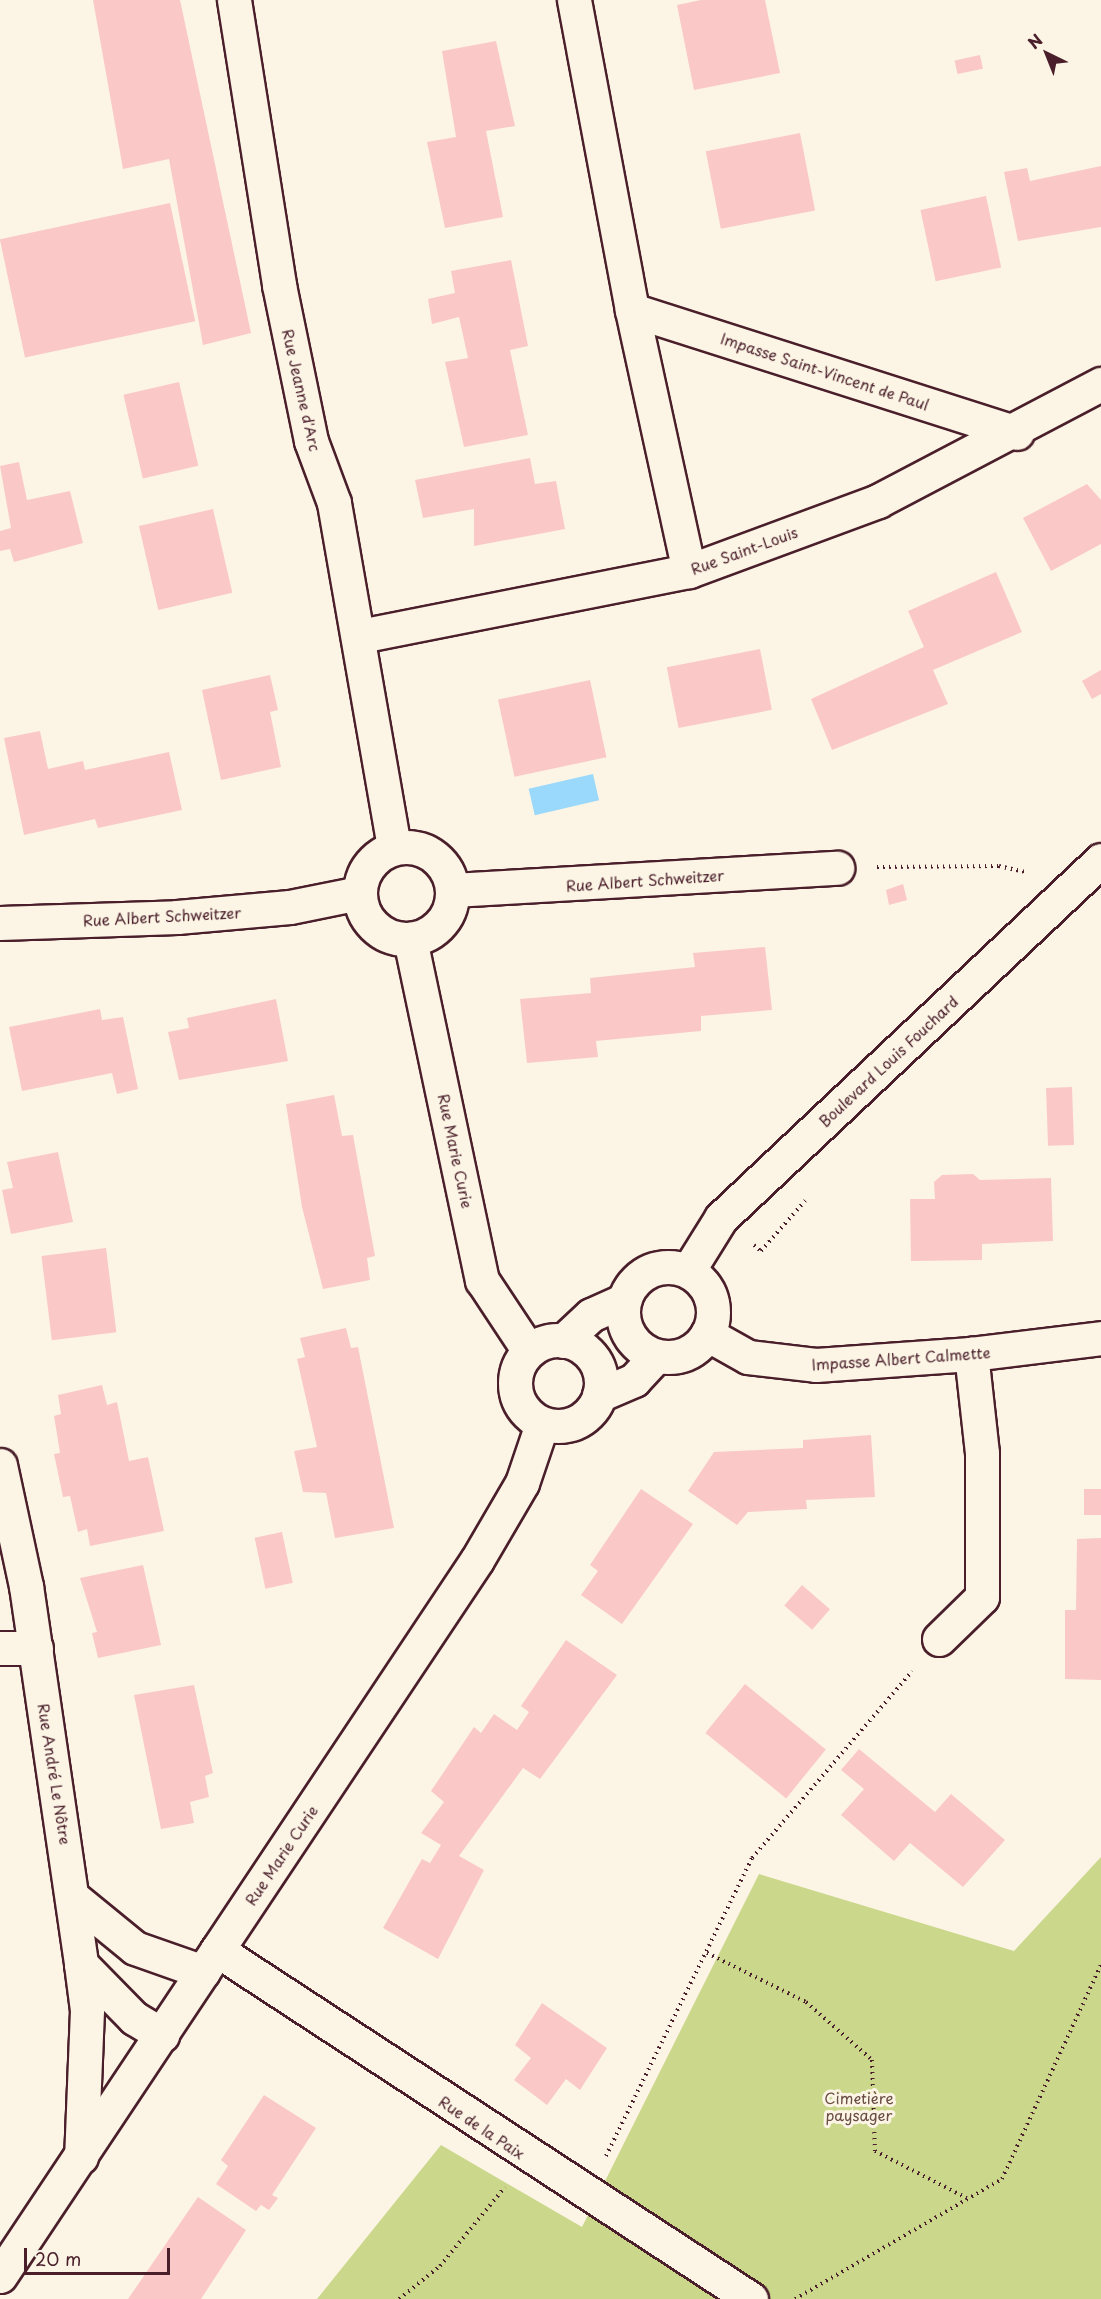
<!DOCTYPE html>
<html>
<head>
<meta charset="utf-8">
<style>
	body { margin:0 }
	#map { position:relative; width:1101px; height:2299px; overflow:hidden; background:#fcf5e5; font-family:"Playpen Sans",sans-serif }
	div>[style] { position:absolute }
	.green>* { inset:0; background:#cbd88c }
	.water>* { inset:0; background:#9ad9fb; transform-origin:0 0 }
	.building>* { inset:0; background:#fac9c7; transform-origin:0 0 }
	.path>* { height:4px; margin-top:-2px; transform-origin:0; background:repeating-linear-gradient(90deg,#4a1f2b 0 1.5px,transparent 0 6px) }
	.roads { filter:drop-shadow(2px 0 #4a1f2b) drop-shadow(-2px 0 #4a1f2b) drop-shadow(0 2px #4a1f2b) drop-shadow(0 -2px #4a1f2b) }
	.street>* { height:33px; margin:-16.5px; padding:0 16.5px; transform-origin:16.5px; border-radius:16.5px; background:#fcf5e5 }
	.secondary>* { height:33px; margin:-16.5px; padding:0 16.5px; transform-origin:16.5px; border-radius:16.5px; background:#fcf5e5 }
	.secondary>.ring { margin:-16.5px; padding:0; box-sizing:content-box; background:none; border:33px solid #fcf5e5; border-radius:50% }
	span { translate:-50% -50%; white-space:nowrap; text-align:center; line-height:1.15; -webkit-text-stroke:6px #fcf5e5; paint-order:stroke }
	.street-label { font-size:15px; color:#4a1f2b }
	.park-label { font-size:15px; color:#6a4d43 }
	.north { position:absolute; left:1017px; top:24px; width:60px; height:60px; -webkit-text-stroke:4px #fcf5e5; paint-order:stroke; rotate:317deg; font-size:16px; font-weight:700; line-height:24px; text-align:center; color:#4a1f2b }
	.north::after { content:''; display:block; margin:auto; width:21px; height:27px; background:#4a1f2b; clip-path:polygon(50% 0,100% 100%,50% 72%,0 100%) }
	.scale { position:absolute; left:24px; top:2248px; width:146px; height:27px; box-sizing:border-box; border:3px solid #4a1f2b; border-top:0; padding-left:8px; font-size:18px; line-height:21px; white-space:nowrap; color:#4a1f2b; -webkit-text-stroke:4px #fcf5e5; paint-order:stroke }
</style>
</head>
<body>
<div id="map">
	<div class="green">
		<i style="clip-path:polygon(1101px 1857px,1101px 2299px,317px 2299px,441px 2145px,582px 2227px,759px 1874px,1014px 1951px)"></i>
	</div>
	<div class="water">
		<i style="left:593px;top:774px;width:27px;height:66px;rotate:77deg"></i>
	</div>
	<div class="building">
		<i style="clip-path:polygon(93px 0,180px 0,251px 333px,203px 345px,169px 159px,123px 169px)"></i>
		<i style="clip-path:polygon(701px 0,765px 0,780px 73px,694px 90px,677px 5px)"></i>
		<i style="clip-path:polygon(496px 41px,515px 126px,486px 131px,503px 217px,445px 228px,427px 142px,456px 137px,442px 51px)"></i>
		<i style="left:980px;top:55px;width:14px;height:26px;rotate:78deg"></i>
		<i style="left:800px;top:133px;width:79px;height:96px;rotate:79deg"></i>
		<i style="clip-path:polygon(1101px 166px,1101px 227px,1018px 241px,1004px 172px,1027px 168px,1030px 181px)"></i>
		<i style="left:986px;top:196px;width:73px;height:67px;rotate:78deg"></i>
		<i style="left:170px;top:203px;width:121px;height:174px;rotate:78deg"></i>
		<i style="clip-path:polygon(511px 260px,528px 346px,510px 350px,528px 435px,464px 447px,445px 362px,468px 358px,459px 317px,432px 324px,428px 299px,455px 293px,451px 271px)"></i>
		<i style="left:179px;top:382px;width:86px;height:57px;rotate:77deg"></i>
		<i style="clip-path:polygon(530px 458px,535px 484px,556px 481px,565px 529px,474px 546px,474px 509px,423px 518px,415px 480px)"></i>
		<i style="clip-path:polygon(19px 462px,27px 500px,70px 491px,83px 543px,14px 562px,10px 549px,0 551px,0 531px,11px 528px,0 466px)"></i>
		<i style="clip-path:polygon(1087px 484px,1101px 500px,1101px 544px,1051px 571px,1023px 518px)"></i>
		<i style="left:213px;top:509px;width:86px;height:76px;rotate:77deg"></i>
		<i style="clip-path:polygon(996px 572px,1022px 632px,933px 670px,948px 704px,832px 750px,811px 699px,924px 647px,908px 611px)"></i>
		<i style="left:760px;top:649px;width:62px;height:95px;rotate:79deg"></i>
		<i style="clip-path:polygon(1101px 670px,1101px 694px,1092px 699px,1082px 681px)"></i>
		<i style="clip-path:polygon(270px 675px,278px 710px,270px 712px,281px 767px,221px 780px,202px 690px)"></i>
		<i style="left:590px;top:680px;width:79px;height:94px;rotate:78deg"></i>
		<i style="clip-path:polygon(40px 731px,48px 769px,83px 761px,85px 770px,169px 752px,182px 810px,98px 828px,95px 819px,24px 835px,4px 738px)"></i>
		<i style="clip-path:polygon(903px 884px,907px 900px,889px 905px,886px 890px)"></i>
		<i style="clip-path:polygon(765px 947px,772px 1010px,701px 1016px,701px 1031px,596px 1041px,598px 1057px,527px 1063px,520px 999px,591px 993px,590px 978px,695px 967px,693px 953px)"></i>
		<i style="clip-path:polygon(276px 999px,288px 1061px,179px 1080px,168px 1032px,189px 1028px,187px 1018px)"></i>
		<i style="clip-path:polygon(100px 1009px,102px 1020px,123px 1017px,138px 1089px,117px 1094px,112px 1073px,22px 1091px,9px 1027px)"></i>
		<i style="left:1072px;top:1087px;width:58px;height:26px;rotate:88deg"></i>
		<i style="clip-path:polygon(334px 1095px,342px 1136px,353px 1135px,375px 1256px,367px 1258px,370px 1280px,323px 1289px,302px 1207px,286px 1104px)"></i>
		<i style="clip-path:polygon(58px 1152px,73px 1222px,11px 1234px,2px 1190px,13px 1188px,7px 1162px)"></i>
		<i style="clip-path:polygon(973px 1174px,980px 1180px,1051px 1178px,1053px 1241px,982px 1244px,982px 1260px,911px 1261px,910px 1199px,935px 1199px,934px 1182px,942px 1175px)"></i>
		<i style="left:106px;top:1248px;width:85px;height:65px;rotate:83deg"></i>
		<i style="clip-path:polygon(346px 1328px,351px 1348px,358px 1347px,394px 1528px,335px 1538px,326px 1493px,303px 1492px,294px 1451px,317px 1447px,297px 1359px,305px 1357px,300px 1338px)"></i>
		<i style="clip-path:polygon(102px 1385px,107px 1405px,117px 1402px,129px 1461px,148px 1457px,164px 1531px,90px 1546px,87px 1529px,78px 1532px,70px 1496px,63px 1497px,54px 1454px,60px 1453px,54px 1416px,61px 1414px,58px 1395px)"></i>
		<i style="clip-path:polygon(871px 1435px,875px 1497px,806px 1500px,807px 1509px,748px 1512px,737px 1525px,688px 1491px,714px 1452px,803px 1448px,803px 1440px)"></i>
		<i style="clip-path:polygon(641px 1489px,693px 1524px,622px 1624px,581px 1595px,598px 1571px,590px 1565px)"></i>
		<i style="left:1084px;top:1489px;width:17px;height:26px"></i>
		<i style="left:282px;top:1532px;width:52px;height:28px;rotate:78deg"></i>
		<i style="clip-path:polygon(1101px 1538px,1101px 1680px,1065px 1679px,1065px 1610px,1076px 1610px,1077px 1539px)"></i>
		<i style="clip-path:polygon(143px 1565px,161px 1645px,98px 1658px,92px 1633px,97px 1632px,80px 1578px)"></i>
		<i style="left:802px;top:1585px;width:37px;height:27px;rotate:41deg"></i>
		<i style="clip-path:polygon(566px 1640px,617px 1675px,540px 1779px,523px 1768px,459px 1856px,484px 1870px,438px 1959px,383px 1928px,422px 1859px,430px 1863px,441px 1845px,421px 1833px,444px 1802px,431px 1791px,474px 1727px,481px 1733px,494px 1714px,517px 1730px,529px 1712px,521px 1706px)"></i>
		<i style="left:745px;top:1684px;width:104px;height:63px;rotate:39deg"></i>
		<i style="clip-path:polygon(194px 1685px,213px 1773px,205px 1776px,209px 1797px,190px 1802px,194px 1823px,161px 1829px,134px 1695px)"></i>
		<i style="clip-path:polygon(859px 1749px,935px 1812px,951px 1794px,1005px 1840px,963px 1887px,910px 1843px,894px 1861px,841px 1815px,864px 1789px,841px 1770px)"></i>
		<i style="clip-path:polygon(542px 2003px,607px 2048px,580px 2090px,566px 2079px,547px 2105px,514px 2080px,531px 2058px,515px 2045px)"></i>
		<i style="clip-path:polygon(264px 2095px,316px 2128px,272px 2195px,278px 2198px,269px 2210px,261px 2205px,256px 2211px,216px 2184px,228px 2166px,221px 2160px)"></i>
		<i style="clip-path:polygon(198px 2197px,246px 2230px,201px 2299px,128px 2299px)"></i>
	</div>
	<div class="path">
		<i style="left:877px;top:867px;width:122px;rotate:-0.5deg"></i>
		<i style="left:999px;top:866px;width:27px;rotate:13deg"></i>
		<i style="left:754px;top:1245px;width:9px;rotate:41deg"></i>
		<i style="left:761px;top:1251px;width:67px;rotate:-48.7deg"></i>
		<i style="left:707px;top:1953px;width:110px;rotate:26.3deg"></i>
		<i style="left:806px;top:2002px;width:88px;rotate:41.3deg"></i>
		<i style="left:872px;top:2060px;width:91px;rotate:88.1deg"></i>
		<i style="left:875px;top:2151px;width:103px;rotate:27.1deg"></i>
		<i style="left:606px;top:2156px;width:332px;rotate:-63.9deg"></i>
		<i style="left:752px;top:1858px;width:246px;rotate:-49.4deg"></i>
		<i style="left:399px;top:2299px;width:53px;rotate:-38.8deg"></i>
		<i style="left:440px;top:2266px;width:102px;rotate:-50.6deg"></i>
		<i style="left:795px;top:2299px;width:239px;rotate:-30.1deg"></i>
		<i style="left:1002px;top:2179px;width:236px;rotate:-65.2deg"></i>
	</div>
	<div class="roads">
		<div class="street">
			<i style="left:234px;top:0;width:289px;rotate:81deg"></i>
			<i style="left:279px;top:285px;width:159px;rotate:78.4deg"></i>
			<i style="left:311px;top:441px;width:66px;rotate:69.6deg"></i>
			<i style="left:334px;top:503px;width:350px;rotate:80.1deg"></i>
			<i style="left:574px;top:0;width:315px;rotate:79.4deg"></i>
			<i style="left:632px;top:310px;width:267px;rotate:77.7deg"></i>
			<i style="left:632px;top:310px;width:404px;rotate:17.7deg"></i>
			<i style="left:360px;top:636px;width:335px;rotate:-11.2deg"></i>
			<i style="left:689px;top:571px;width:202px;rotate:-20.3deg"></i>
			<i style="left:878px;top:501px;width:252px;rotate:-27.7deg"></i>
			<i style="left:452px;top:890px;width:386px;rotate:-3.3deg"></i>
			<i style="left:707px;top:1334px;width:47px;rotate:29.3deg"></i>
			<i style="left:748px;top:1357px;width:68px;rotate:6.7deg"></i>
			<i style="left:816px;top:1365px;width:155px;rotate:-4.1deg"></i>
			<i style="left:971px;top:1354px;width:131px;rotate:-7deg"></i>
			<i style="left:0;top:1465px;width:124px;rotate:77.9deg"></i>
			<i style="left:26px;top:1586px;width:382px;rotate:81.7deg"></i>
			<i style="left:81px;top:1964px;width:76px;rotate:45.5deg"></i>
			<i style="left:134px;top:2018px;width:33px;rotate:31deg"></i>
			<i style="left:939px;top:1639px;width:60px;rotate:-44.3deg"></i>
			<i style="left:982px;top:1597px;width:144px;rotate:-90deg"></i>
			<i style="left:982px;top:1453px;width:100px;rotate:-96.3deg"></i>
			<i style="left:0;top:1648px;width:36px"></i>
			<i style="left:75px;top:1899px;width:77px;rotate:39.2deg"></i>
			<i style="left:135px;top:1948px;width:72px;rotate:19.4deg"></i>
			<i style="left:217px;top:1950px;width:638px;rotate:33.17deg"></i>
			<i style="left:81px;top:1964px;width:46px;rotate:82.6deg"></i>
			<i style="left:87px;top:2010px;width:147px;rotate:92.3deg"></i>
		</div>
		<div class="secondary">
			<i class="ring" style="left:360px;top:847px;width:59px;height:59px"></i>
			<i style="left:0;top:923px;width:177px;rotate:-1.9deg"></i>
			<i style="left:177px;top:917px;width:113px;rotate:-5.1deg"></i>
			<i style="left:290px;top:907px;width:70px;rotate:-11.5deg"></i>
			<i style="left:410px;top:939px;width:349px;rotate:78.1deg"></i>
			<i style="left:482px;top:1280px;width:85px;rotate:56.5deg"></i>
			<i class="ring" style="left:623px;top:1267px;width:57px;height:57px"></i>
			<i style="left:688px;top:1271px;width:62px;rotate:-58.1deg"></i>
			<i style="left:721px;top:1218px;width:522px;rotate:-43.29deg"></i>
			<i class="ring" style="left:515px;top:1340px;width:53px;height:53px"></i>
			<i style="left:563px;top:1341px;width:38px;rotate:-43deg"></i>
			<i style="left:591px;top:1315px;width:36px;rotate:-24deg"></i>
			<i style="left:599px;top:1395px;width:38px;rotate:-23deg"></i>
			<i style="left:634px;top:1380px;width:33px;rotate:-47deg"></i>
			<i style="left:0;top:2276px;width:860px;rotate:-56.33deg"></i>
			<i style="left:477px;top:1560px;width:89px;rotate:-59.7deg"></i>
			<i style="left:522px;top:1483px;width:62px;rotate:-71.3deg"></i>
		</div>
	</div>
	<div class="street-label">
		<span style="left:825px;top:371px;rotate:18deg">Impasse Saint-Vincent de Paul</span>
		<span style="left:302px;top:390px;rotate:77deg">Rue Jeanne d'Arc</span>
		<span style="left:744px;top:550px;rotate:-20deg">Rue Saint-Louis</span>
		<span style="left:645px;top:880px;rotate:-4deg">Rue Albert Schweitzer</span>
		<span style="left:162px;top:916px;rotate:-3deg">Rue Albert Schweitzer</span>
		<span style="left:888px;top:1061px;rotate:-43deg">Boulevard Louis Fouchard</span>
		<span style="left:456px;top:1151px;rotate:78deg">Rue Marie Curie</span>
		<span style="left:901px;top:1358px;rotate:-4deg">Impasse Albert Calmette</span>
		<span style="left:55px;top:1774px;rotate:81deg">Rue André Le Nôtre</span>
		<span style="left:281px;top:1855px;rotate:-56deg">Rue Marie Curie</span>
		<span style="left:482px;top:2127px;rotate:34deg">Rue de la Paix</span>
	</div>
	<div class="park-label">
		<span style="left:859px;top:2106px">Cimetière<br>paysager</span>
	</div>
	<div class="north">N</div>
	<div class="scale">20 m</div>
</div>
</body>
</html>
